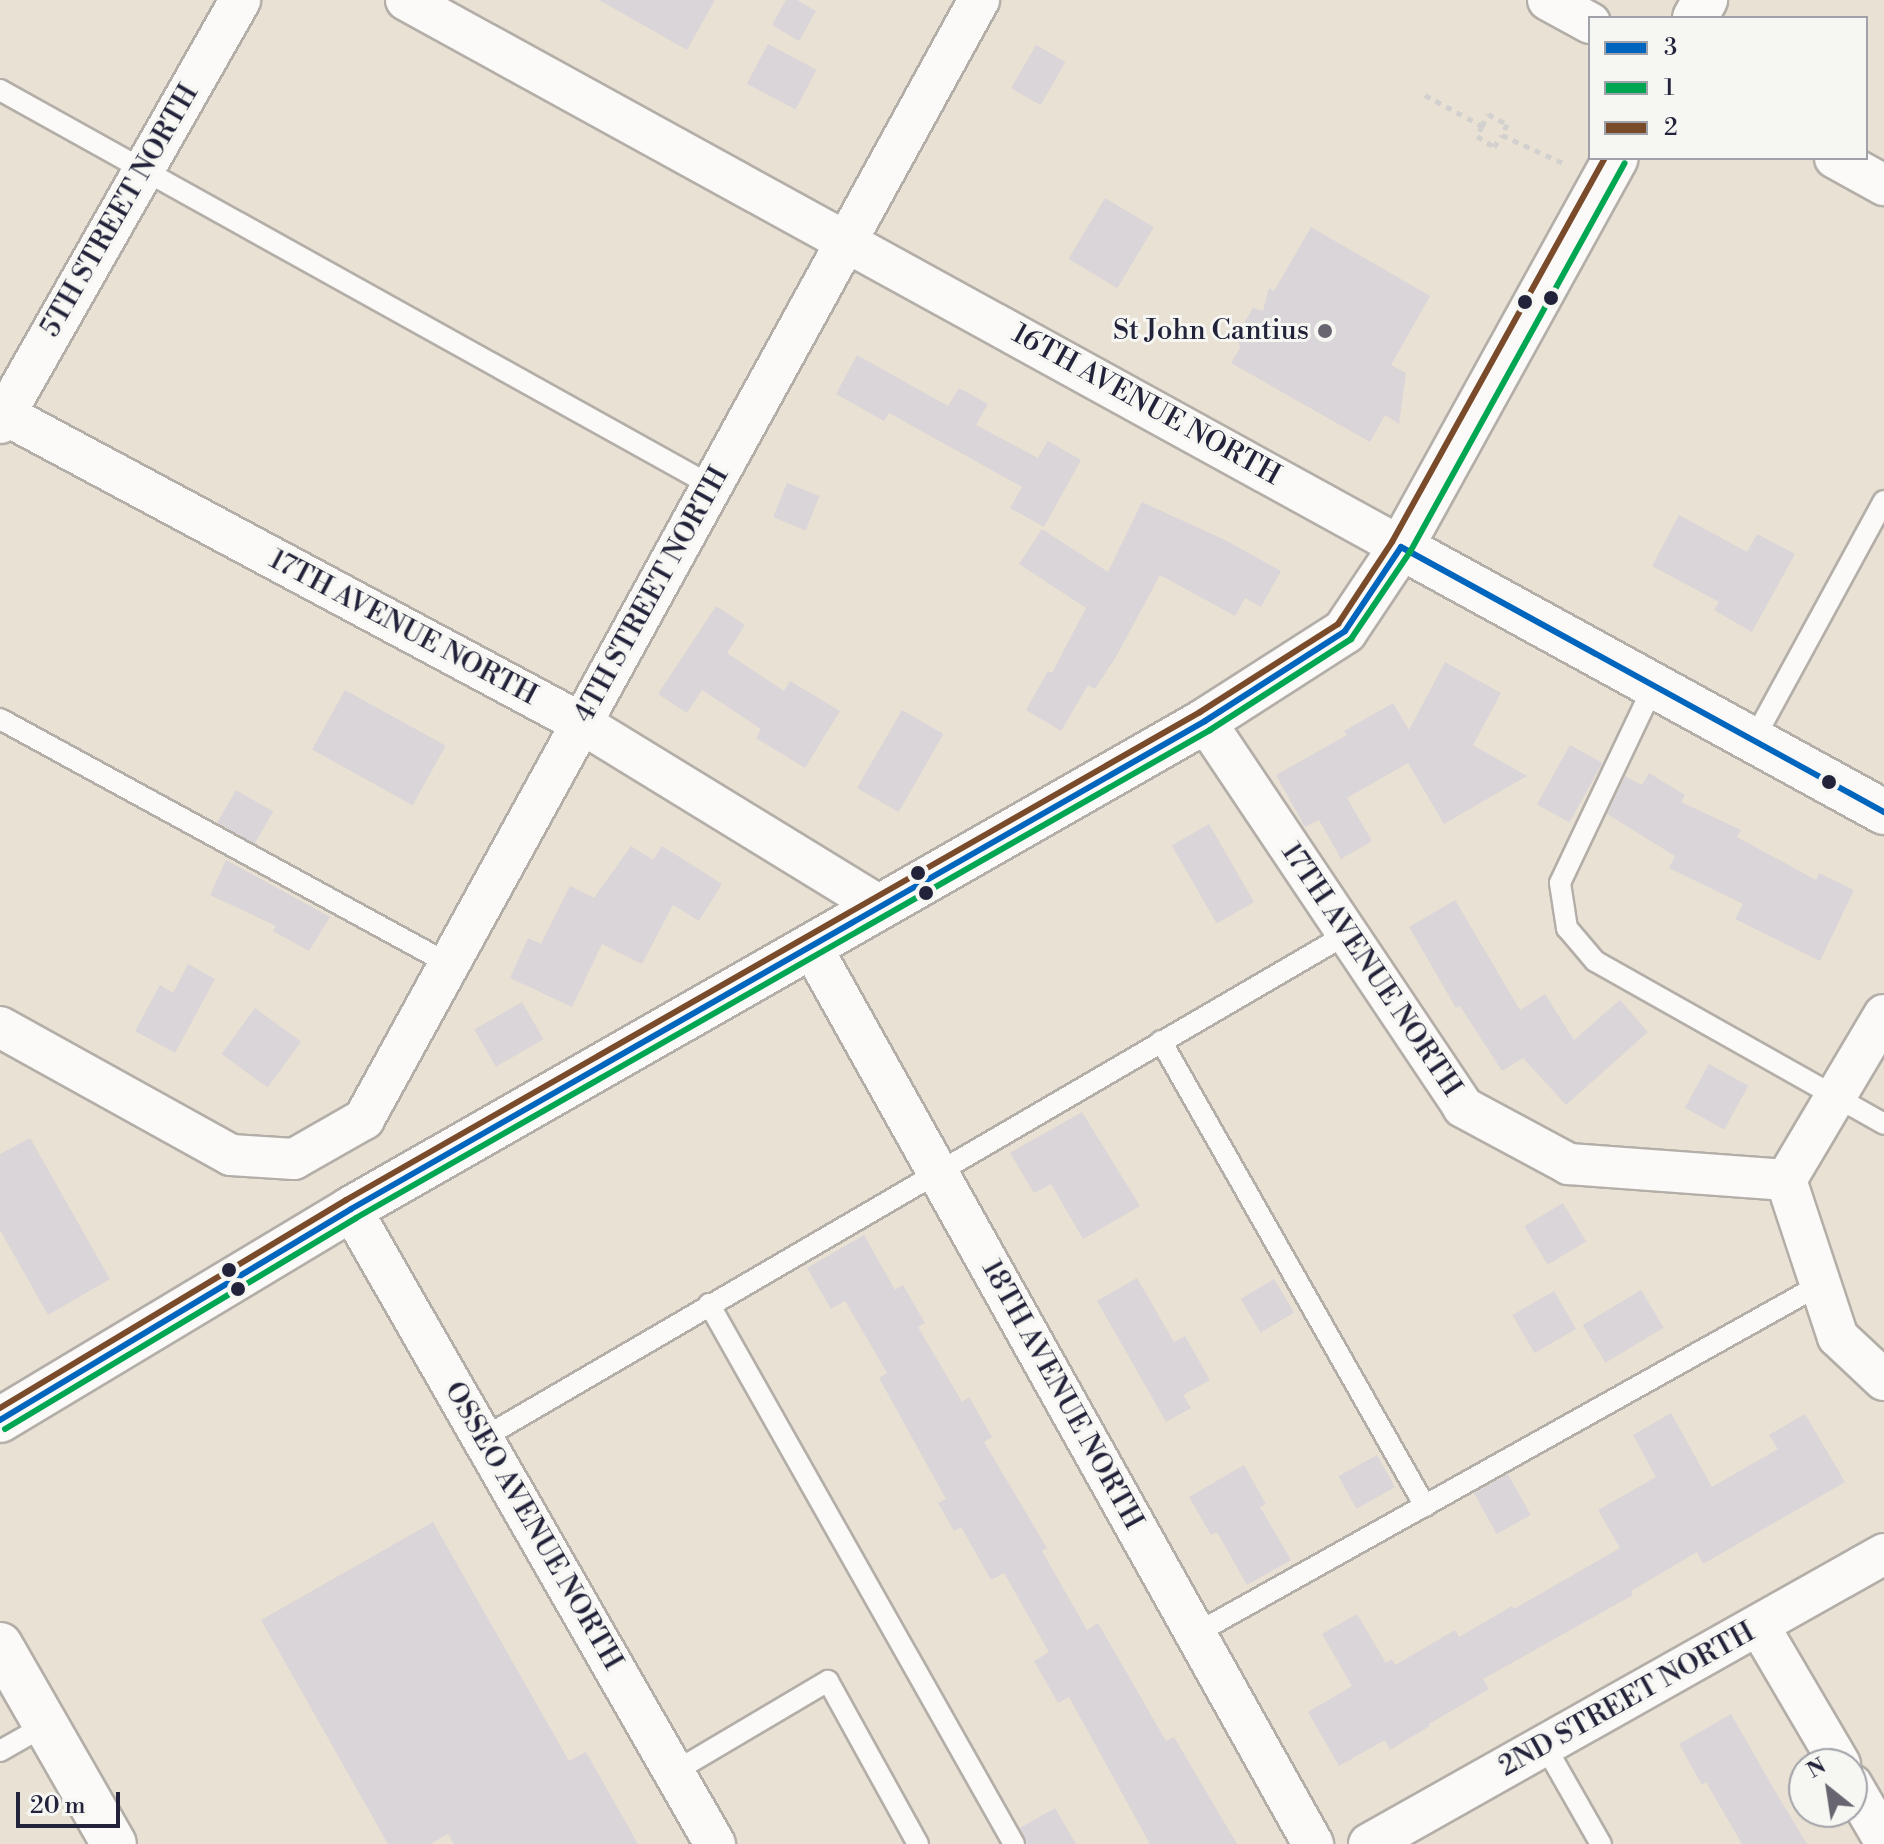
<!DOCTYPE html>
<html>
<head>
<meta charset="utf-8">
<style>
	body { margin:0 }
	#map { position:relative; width:1884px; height:1844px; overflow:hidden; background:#e9e1d3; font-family:"Libre Bodoni",serif }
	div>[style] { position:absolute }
	.building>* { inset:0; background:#dad5d8; transform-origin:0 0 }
	.path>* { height:5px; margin-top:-2.5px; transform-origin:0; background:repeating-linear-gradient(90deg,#d3d1cf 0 6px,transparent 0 12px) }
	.roads { filter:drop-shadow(2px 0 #b3aea8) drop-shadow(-2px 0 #b3aea8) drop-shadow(0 2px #b3aea8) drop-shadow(0 -2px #b3aea8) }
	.lane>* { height:20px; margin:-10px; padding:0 10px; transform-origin:10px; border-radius:10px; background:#fcfaf8 }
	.street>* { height:40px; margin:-20px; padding:0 20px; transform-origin:20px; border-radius:20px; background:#fcfaf8 }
	.secondary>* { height:44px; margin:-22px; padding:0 22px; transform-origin:22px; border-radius:22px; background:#fcfaf8 }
	.bus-1>* { height:6px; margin:-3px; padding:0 3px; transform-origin:3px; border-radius:3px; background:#0065bd }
	.bus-2>* { height:6px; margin:-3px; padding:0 3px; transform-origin:3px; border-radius:3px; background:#00a651 }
	.bus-3>* { height:6px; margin:-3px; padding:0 3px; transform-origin:3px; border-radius:3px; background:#7a4b2a }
	.dots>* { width:22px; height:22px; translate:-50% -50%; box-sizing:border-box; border:4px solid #f6f6f2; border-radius:50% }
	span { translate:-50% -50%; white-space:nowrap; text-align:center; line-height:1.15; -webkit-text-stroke:6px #f6f6f2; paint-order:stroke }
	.street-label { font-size:28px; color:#22223b }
	.poi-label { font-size:28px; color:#22223b }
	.right { translate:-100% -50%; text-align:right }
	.legend { position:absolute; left:1588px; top:16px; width:280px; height:144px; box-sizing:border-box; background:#f6f6f2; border:2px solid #a1a1a9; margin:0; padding:10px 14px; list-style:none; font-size:24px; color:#22223b }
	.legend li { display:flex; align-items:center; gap:16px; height:40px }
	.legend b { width:40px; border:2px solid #a1a1a9 }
	.north { position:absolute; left:1788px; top:1748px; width:80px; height:80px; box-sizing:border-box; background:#f6f6f2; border:2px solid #a1a1a9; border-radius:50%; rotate:330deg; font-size:22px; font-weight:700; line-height:32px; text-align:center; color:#22223b }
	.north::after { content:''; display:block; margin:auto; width:28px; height:36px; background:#686570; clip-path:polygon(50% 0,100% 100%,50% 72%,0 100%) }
	.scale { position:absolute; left:16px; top:1792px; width:104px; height:36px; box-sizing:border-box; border:4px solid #22223b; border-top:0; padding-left:10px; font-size:24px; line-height:28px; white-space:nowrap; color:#22223b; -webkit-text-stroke:6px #f6f6f2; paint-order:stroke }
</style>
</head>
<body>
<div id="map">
	<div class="building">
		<i style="clip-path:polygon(599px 0,715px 0,687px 50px)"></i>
		<i style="clip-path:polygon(786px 0,797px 0,816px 11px,799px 41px,772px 25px)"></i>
		<i style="left:768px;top:44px;width:55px;height:45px;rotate:28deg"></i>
		<i style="left:1036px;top:45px;width:34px;height:50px;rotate:30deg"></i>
		<i style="left:1105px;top:198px;width:57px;height:71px;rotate:31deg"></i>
		<i style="clip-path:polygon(1311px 227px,1430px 296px,1391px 365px,1406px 373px,1399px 424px,1385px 415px,1370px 442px,1231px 363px,1240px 348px,1237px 335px,1253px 308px,1263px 311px,1269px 288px,1274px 291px)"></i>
		<i style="clip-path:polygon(857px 355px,948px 406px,959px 388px,988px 404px,976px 425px,1038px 458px,1048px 441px,1081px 460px,1044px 527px,1010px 508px,1022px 487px,889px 413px,884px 421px,836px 394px)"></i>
		<i style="left:787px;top:483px;width:35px;height:37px;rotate:22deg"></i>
		<i style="clip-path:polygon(1142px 502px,1227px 541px,1281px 571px,1261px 607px,1245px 598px,1235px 616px,1160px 575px,1117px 655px,1095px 689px,1088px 685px,1061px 731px,1026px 710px,1048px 671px,1052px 673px,1086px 608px,1019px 564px,1042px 529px,1108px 572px)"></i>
		<i style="clip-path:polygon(1679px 515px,1747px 552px,1757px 534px,1795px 554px,1752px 632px,1714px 610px,1719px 602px,1652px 566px)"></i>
		<i style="clip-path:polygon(716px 606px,745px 625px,727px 653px,784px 691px,790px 681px,840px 711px,805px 768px,756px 738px,761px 729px,702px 690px,687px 713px,658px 694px)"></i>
		<i style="clip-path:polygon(1445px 662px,1501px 693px,1473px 745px,1527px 776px,1444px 824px,1408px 763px,1347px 798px,1372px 841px,1341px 859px,1319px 820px,1305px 827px,1276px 775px,1347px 735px,1344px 731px,1393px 703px,1409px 730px)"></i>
		<i style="left:345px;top:690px;width:115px;height:68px;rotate:29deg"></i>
		<i style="left:902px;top:710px;width:48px;height:90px;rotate:30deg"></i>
		<i style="left:1570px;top:745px;width:37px;height:68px;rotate:29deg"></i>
		<i style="clip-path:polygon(1649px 773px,1685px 795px,1681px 802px,1741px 830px,1737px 837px,1816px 880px,1819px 873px,1854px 890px,1820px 961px,1735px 919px,1743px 904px,1669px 868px,1675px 856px,1607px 814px,1625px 776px,1642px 785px)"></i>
		<i style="left:236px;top:790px;width:43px;height:38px;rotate:30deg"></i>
		<i style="left:1209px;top:824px;width:90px;height:43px;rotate:60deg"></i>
		<i style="clip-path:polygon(631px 846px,653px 860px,662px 846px,722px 884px,699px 921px,673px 905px,642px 964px,602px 944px,572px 1007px,510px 978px,528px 938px,541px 944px,570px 886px,594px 898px)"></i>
		<i style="clip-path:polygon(226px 860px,330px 917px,309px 951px,273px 931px,276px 926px,210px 895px)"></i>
		<i style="clip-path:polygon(1455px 900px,1520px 1010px,1545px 994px,1574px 1040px,1620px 1000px,1648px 1032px,1566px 1105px,1523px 1058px,1502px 1071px,1460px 1006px,1456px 1008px,1409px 927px)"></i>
		<i style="clip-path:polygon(188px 964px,215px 979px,175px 1053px,135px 1031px,160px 985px,173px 993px)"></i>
		<i style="left:522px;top:1002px;width:43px;height:55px;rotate:60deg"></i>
		<i style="left:255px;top:1008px;width:57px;height:57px;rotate:36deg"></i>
		<i style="left:1709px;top:1064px;width:45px;height:50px;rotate:29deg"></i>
		<i style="clip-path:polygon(1082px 1112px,1140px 1206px,1083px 1239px,1051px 1184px,1034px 1193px,1010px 1153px)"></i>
		<i style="clip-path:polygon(30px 1138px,110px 1279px,48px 1315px,0 1230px,0 1154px)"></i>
		<i style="left:1563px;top:1203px;width:45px;height:45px;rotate:59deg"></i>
		<i style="clip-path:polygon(864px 1235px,895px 1290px,903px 1285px,925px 1323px,918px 1327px,962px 1402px,969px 1397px,992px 1437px,984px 1442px,1047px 1548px,1042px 1551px,1087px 1630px,1098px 1623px,1166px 1741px,1174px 1737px,1237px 1844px,1150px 1844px,1069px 1697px,1058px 1703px,1034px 1661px,1049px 1652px,1004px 1573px,991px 1580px,961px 1527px,954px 1531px,938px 1503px,946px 1499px,879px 1378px,887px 1373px,845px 1301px,831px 1309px,807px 1268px)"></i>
		<i style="clip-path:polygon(1137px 1278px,1174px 1342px,1185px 1336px,1210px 1380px,1183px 1395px,1191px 1408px,1166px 1422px,1097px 1301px)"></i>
		<i style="left:1274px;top:1279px;width:39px;height:39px;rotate:59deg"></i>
		<i style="left:1641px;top:1290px;width:44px;height:68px;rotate:59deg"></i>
		<i style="left:1554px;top:1291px;width:44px;height:48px;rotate:60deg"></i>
		<i style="clip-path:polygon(1671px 1413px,1712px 1487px,1778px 1449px,1769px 1435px,1805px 1414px,1845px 1482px,1703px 1564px,1697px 1552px,1631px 1591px,1633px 1595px,1483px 1679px,1489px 1689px,1429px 1724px,1430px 1726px,1390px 1750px,1385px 1740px,1339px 1766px,1308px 1712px,1352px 1686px,1322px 1634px,1357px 1614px,1386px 1663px,1392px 1659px,1395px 1665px,1455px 1630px,1459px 1637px,1512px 1606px,1514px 1609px,1620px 1548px,1598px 1510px,1656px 1477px,1633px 1435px)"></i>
		<i style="left:1377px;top:1455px;width:37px;height:44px;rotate:61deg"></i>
		<i style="clip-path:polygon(1244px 1465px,1266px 1504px,1260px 1507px,1291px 1560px,1247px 1585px,1217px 1532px,1211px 1535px,1189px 1497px)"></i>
		<i style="left:1508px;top:1474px;width:47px;height:39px;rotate:61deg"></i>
		<i style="clip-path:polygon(433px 1522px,569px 1761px,586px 1752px,638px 1844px,454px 1844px,448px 1834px,430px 1844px,388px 1844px,261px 1620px)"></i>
		<i style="clip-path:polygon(1731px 1714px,1774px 1789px,1807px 1844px,1742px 1844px,1706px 1782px,1702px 1785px,1679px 1744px)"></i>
		<i style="clip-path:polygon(1055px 1808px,1076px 1844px,1027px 1844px,1020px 1828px)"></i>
	</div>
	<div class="path">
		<i style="left:1425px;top:95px;width:65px;rotate:28.5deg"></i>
		<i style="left:1482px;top:126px;width:11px;rotate:117deg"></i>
		<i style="left:1477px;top:136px;width:20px;rotate:33deg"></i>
		<i style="left:1494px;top:147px;width:14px;rotate:-56deg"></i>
		<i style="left:1502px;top:135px;width:67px;rotate:24.7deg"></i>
		<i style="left:1482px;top:126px;width:13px;rotate:-63deg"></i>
		<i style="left:1488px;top:114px;width:21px;rotate:28deg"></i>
		<i style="left:1507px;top:124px;width:12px;rotate:114deg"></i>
	</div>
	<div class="roads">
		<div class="lane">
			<i style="left:0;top:90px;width:815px;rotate:29.08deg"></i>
			<i style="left:1654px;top:685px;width:219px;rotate:115.4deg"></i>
			<i style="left:1560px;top:883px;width:46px;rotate:81.2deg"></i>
			<i style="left:1567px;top:928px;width:43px;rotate:49.7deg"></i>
			<i style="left:1595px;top:961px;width:332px;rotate:29.4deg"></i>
			<i style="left:0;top:719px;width:511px;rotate:28.62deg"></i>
			<i style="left:1754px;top:739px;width:271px;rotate:-61.4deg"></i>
			<i style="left:1161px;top:1041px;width:535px;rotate:60.41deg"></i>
			<i style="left:709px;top:1304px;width:620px;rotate:60.54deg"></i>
			<i style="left:483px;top:1438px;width:1000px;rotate:-30.26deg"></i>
			<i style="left:1195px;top:1634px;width:719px;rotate:-29.2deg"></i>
			<i style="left:1545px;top:1746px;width:113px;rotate:60.3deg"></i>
			<i style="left:0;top:1751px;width:53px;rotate:-29.5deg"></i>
			<i style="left:674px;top:1772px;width:179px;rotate:-30.6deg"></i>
			<i style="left:828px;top:1681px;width:186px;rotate:61.1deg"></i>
		</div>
		<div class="street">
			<i style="left:406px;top:0;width:1135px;rotate:28.8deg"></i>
			<i style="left:1548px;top:0;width:48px;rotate:28.7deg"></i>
			<i style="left:1835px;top:158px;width:56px;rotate:28.9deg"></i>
			<i style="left:0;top:412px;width:659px;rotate:28.16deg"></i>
			<i style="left:581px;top:723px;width:352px;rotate:31.5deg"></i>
			<i style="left:0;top:423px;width:486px;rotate:-60.4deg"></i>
			<i style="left:1205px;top:721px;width:464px;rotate:56.2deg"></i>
			<i style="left:1463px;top:1107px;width:120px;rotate:28.3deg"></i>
			<i style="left:1569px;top:1164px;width:218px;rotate:4.2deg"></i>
			<i style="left:811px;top:946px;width:1029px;rotate:60.79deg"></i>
			<i style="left:0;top:1027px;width:264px;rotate:29deg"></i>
			<i style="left:231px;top:1155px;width:63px;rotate:3.6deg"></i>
			<i style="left:294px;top:1159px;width:81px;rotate:-29.7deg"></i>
			<i style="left:364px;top:1119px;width:1277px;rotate:-61.21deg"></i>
			<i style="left:1786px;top:1180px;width:165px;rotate:71.7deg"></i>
			<i style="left:1838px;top:1337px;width:63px;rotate:43.1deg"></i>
			<i style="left:1786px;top:1180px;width:192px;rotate:-59.3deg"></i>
			<i style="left:351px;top:1209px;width:732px;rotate:60.18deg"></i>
			<i style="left:1759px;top:1626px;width:160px;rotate:59.6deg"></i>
			<i style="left:1852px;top:1785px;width:64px;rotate:59.8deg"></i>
			<i style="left:1369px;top:1844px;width:591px;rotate:-29.38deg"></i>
		</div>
		<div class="secondary">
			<i style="left:1695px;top:18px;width:21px;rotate:-61deg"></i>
			<i style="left:1401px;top:547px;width:551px;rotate:28.75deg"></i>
			<i style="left:0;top:1420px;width:410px;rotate:-31deg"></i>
			<i style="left:351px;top:1209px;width:984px;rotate:-29.74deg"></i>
			<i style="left:1205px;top:721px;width:166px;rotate:-32.7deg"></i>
			<i style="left:1345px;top:631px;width:101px;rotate:-56.3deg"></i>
			<i style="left:1401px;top:547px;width:444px;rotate:-61.1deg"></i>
			<i style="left:0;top:1645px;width:229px;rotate:60.2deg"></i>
		</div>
	</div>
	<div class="bus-1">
		<i style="left:0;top:1420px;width:410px;rotate:-31deg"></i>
		<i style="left:351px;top:1209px;width:984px;rotate:-29.74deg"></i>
		<i style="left:1205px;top:721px;width:166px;rotate:-32.7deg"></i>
		<i style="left:1345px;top:631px;width:101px;rotate:-56.3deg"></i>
		<i style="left:1401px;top:547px;width:551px;rotate:28.75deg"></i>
	</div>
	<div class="bus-2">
		<i style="left:5px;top:1429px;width:410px;rotate:-31deg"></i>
		<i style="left:356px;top:1218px;width:984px;rotate:-29.74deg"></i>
		<i style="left:1210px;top:730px;width:168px;rotate:-32.8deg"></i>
		<i style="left:1351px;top:639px;width:105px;rotate:-55.9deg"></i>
		<i style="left:1410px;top:552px;width:444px;rotate:-61.1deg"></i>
	</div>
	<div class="bus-3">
		<i style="left:0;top:1408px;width:404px;rotate:-31deg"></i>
		<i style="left:346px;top:1200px;width:984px;rotate:-29.74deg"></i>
		<i style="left:1200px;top:712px;width:164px;rotate:-32.5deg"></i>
		<i style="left:1338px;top:624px;width:98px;rotate:-56.6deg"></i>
		<i style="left:1392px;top:542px;width:439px;rotate:-61deg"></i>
	</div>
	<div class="dots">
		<i style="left:1551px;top:298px;background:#22223b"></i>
		<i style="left:1525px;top:302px;background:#22223b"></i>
		<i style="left:1325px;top:331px;background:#686570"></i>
		<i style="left:1829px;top:782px;background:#22223b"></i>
		<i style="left:918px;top:873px;background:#22223b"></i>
		<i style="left:926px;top:893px;background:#22223b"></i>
		<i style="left:229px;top:1270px;background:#22223b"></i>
		<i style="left:238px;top:1289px;background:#22223b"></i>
	</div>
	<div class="street-label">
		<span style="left:120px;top:211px;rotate:-60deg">5TH STREET NORTH</span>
		<span style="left:1146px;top:405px;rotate:29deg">16TH AVENUE NORTH</span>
		<span style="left:652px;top:595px;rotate:-61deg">4TH STREET NORTH</span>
		<span style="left:403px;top:628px;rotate:28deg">17TH AVENUE NORTH</span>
		<span style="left:1371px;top:970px;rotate:56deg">17TH AVENUE NORTH</span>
		<span style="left:1062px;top:1395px;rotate:61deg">18TH AVENUE NORTH</span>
		<span style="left:533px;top:1526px;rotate:60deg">OSSEO AVENUE NORTH</span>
		<span style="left:1627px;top:1700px;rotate:-29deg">2ND STREET NORTH</span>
	</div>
	<div class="poi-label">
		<span class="right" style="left:1309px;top:331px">St John Cantius</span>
	</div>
	<ul class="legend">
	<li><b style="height:10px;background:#0065bd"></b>3</li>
	<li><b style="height:10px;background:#00a651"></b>1</li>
	<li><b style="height:10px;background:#7a4b2a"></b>2</li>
	</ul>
	<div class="north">N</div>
	<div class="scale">20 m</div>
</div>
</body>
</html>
